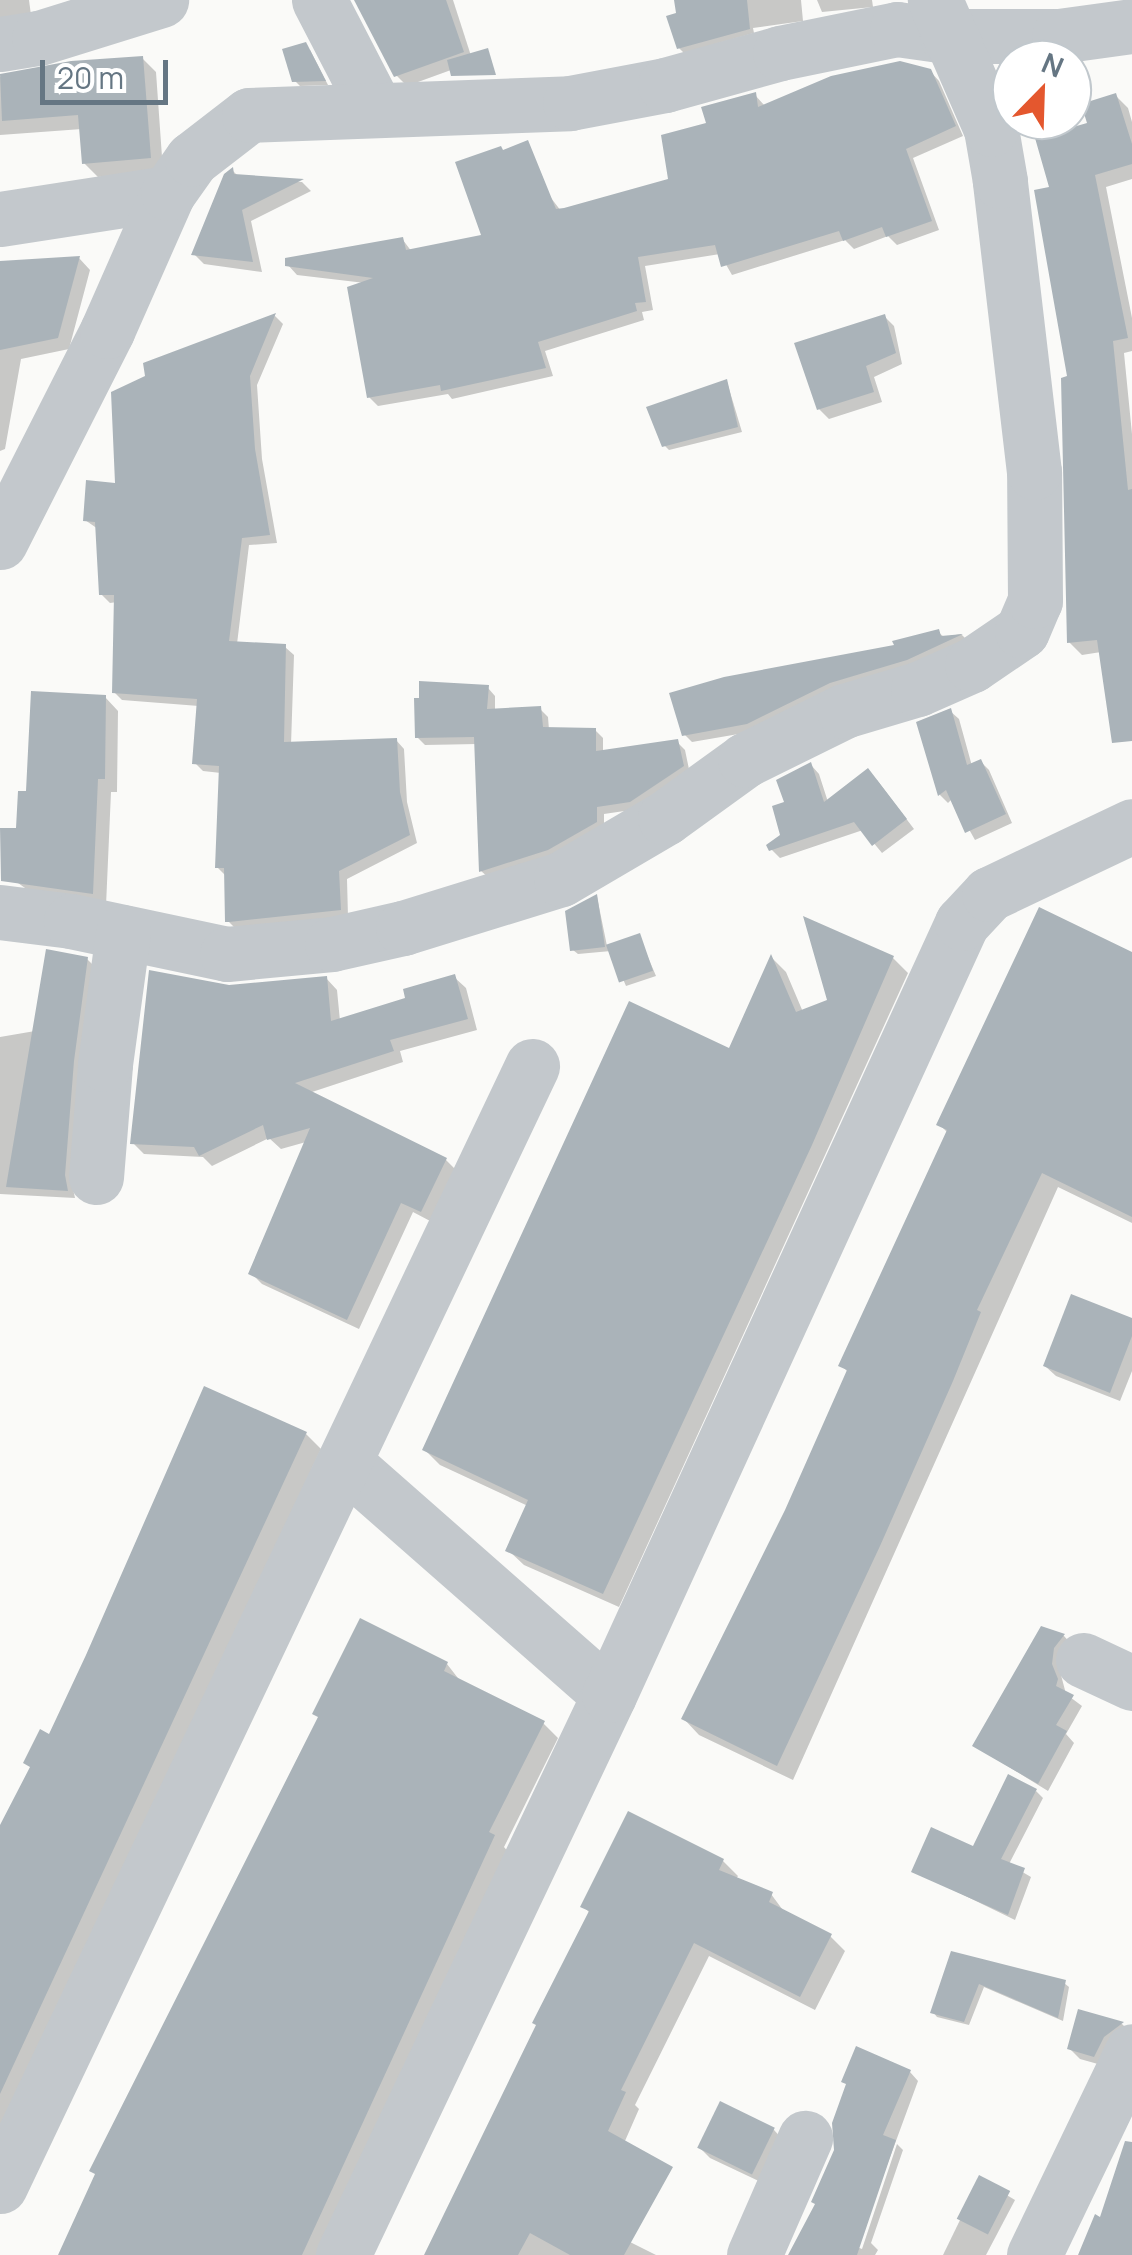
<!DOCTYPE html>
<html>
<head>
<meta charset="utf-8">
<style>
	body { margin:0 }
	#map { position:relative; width:1132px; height:2255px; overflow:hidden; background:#fafaf8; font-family:Manrope,sans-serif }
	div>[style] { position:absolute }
	.shadow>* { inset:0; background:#0003 }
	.building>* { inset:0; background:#aab3b9; transform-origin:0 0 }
	.minor>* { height:55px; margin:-27.5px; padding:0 27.5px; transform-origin:27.5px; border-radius:27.5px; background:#c3c8cc }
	span { translate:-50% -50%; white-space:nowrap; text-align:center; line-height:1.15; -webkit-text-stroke:10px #fff; paint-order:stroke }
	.north { position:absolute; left:992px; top:40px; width:100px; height:100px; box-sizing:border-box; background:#fff; border:2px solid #c1c8cd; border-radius:50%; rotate:23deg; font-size:28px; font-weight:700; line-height:40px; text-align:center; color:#657683 }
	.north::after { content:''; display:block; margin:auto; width:35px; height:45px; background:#e4572e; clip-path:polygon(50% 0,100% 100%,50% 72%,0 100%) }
	.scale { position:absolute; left:40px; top:60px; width:128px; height:45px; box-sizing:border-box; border:5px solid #657683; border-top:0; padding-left:12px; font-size:30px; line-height:35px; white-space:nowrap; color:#657683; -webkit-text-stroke:8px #fff; paint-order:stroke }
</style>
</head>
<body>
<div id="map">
	<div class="shadow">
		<i style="clip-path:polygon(0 0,29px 0,32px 23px,0 32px)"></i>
		<i style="clip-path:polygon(359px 0,453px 0,473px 62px,407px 86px,396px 75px)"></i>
		<i style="clip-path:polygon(676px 0,801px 0,803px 21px,753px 28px,754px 33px,684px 53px,679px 48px)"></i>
		<i style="clip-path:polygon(817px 0,872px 0,873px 7px,822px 12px)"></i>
		<i style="clip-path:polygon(310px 50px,328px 85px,300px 86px,295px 81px)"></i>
		<i style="clip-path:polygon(142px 58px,156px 72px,163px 171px,98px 177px,84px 163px,82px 129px,0 135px,0 77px)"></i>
		<i style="clip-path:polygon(930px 71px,939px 81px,963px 136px,913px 158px,939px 230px,897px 245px,888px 236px,854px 249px,845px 240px,732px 275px,720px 254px,645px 266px,653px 310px,642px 312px,644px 320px,545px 351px,553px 376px,452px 399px,448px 394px,378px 406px,369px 397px,365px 283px,297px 275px,288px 265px,403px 240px,412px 252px,484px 237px,548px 194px,561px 211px,671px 181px,709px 125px,755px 95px,765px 106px)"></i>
		<i style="clip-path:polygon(1116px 96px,1128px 108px,1132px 122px,1132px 179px,1106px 187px,1132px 318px,1132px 351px,1124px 353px,1132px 434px,1132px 731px,1101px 652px,1082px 655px,1069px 642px,1070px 378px,1052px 189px,1090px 125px)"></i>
		<i style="clip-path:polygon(232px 170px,239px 177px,302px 182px,311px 191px,251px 221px,262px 272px,204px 264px,194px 254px)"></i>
		<i style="clip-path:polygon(79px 258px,90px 270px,69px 349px,21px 359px,5px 449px,0 451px,0 263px)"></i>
		<i style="clip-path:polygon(275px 316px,283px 324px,257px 385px,262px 459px,277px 543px,249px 545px,237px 644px,285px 647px,294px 655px,291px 745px,396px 740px,404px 749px,407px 802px,417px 843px,347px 879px,348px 917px,236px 929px,228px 921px,226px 876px,217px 867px,221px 773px,203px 771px,195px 763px,199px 706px,122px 700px,114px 692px,117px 602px,110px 603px,101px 594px,98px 529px,85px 520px,118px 485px,148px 378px,146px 364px)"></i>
		<i style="clip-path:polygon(884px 316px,894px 326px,902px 364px,874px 377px,882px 402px,829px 419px,819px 409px)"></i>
		<i style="clip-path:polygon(727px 382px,742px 432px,669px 450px,664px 445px)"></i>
		<i style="clip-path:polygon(938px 632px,944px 637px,961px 634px,967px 640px,756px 731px,692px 742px,684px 734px)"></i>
		<i style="clip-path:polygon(488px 688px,495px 696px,495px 711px,540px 709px,548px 717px,549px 730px,595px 730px,603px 738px,603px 753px,677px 742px,685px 750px,690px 774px,638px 809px,604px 814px,604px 830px,557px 857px,489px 878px,481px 871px,477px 744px,425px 745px,417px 737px)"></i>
		<i style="clip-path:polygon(105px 697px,118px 711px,117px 792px,111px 792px,106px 906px,36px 896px,3px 872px,18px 831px)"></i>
		<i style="clip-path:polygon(950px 711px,959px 719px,972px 766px,981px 762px,989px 770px,1012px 823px,975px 840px,952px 799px,948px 803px,940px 795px,920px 724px)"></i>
		<i style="clip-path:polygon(811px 765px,819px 774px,828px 802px,877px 780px,914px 829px,882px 853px,863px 830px,780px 858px,771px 849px,783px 836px,787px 804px)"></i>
		<i style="clip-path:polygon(597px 897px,607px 946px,639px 936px,656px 976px,626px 986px,611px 951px,578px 954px,573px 950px)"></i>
		<i style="clip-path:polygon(1132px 952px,1132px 1223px,1058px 1187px,793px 1780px,699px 1735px,684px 1719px,788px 1511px,849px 1373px,841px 1365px,948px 1133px,939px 1124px)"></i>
		<i style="clip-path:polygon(772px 958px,786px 972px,803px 1012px,830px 1002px,893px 958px,908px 973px,619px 1607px,524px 1565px,508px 1550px,528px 1506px,440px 1465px,425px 1450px,730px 1051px)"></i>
		<i style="clip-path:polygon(87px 959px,95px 967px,72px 1184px,75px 1198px,0 1194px,0 1037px,35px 1031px)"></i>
		<i style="clip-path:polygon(454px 977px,466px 988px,477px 1030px,400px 1051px,403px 1062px,309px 1093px,446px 1160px,457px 1171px,432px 1222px,413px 1212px,359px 1329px,262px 1284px,251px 1273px,306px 1142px,281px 1149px,269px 1138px,212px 1166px,203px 1157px,144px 1154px,133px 1143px,229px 988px,326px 978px,337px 990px,340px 1021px,408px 1000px)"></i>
		<i style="clip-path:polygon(1132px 1320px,1132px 1371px,1120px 1401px,1056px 1376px,1045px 1366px)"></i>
		<i style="clip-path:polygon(306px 1434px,321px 1449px,0 2136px,0 1841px,50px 1737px)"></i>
		<i style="clip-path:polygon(1042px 1629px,1064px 1636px,1073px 1646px,1061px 1675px,1066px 1694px,1082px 1706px,1066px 1734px,1074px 1743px,1048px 1791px,975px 1746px)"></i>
		<i style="clip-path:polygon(447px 1664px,461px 1682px,543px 1723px,558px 1738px,504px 1847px,509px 1853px,321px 2255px,60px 2255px)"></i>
		<i style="clip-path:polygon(1036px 1791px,1043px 1798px,1009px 1864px,1031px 1877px,1015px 1920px,914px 1871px,974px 1849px)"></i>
		<i style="clip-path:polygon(723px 1861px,738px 1876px,736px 1879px,771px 1894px,785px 1913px,830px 1936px,845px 1951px,815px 2010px,709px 1956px,635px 2105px,639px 2109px,575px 2255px,432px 2255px,590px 1913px,583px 1906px)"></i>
		<i style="clip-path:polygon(953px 1954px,1064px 1983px,1069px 1987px,1063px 2021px,984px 1987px,969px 2025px,937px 2017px,933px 2012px)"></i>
		<i style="clip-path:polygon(1079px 2013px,1122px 2024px,1132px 2034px,1105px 2066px,1080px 2059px,1070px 2049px)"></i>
		<i style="clip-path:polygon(910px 2072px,918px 2081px,857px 2247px,862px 2249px,897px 2144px,903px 2150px,871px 2243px,878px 2250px,875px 2255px,790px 2255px)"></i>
		<i style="clip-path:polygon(774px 2130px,784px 2141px,765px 2184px,710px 2158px,700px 2148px)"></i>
		<i style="clip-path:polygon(980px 2179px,1015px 2200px,986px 2255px,943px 2255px)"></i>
		<i style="clip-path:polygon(622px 2238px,656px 2255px,615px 2255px)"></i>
	</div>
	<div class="building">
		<i style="clip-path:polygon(354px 0,446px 0,464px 52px,394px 77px)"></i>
		<i style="clip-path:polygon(674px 0,747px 0,750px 29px,677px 49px,666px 16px,676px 13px)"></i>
		<i style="clip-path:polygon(306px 42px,326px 81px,292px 82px,282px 49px)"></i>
		<i style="clip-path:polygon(488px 48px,496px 75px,451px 76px,447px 60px)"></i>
		<i style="clip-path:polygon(143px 56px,151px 158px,82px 164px,78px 115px,2px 121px,0 74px,71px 61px)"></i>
		<i style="clip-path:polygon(900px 61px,931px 69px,956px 126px,906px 149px,932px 221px,886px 237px,882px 227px,843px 241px,839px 231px,721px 267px,715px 245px,638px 257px,646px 302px,635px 303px,637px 311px,538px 342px,546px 368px,441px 391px,440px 385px,367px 398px,347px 287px,373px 278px,285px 266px,285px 258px,403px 237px,406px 250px,481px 235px,455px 162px,501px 146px,503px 150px,528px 140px,556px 209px,564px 208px,668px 179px,661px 135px,706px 123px,701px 107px,756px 92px,758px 107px,831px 76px)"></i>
		<i style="clip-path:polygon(1116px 93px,1132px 144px,1132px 164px,1095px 175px,1128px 338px,1113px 341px,1128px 490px,1132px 489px,1132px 741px,1112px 743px,1097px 640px,1067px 643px,1061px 378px,1067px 376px,1034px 190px,1049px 187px,1035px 138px,1087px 123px,1081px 104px)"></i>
		<i style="clip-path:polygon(233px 167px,234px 174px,304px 179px,242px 210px,253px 262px,191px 255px,224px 174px)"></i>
		<i style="clip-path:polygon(80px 256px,58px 338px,0 350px,0 261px)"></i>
		<i style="clip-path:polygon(276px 313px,250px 376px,255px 449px,270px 535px,242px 538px,229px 641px,286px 644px,284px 742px,397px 738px,400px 792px,410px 835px,339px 871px,341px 910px,229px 922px,225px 922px,224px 868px,215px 868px,219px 766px,192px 764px,197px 699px,112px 693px,114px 595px,99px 595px,95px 522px,83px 521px,86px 480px,115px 483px,111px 392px,145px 376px,143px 363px)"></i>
		<i style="clip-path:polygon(885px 314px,896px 353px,866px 366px,874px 392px,817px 410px,794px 343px)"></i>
		<i style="clip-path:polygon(727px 379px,738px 427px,662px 447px,646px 407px)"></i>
		<i style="clip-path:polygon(939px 629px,941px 636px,963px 634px,907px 660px,830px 683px,747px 724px,682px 736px,669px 693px,724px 677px,894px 645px,892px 641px)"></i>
		<i style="clip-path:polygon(419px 681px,489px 685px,487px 709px,541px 706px,543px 727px,596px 728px,596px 751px,678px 739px,684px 766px,630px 802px,597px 807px,597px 822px,548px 850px,479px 872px,474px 737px,415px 738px,414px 698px,419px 698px)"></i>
		<i style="clip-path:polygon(31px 691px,106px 695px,105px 779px,98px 779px,93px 894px,1px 881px,0 828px,16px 828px,18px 791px,26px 791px)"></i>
		<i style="clip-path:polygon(951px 708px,967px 765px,981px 759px,1006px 814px,965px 833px,946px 790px,938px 796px,916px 722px)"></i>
		<i style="clip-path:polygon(811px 762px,824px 802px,868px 768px,907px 819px,872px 846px,854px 822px,769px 851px,766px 845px,780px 835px,772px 806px,784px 802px,776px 780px)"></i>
		<i style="clip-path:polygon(597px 894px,605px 947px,570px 951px,565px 911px)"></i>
		<i style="clip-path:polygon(1039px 907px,1132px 952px,1132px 1217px,1042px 1173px,977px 1310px,981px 1312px,953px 1381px,880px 1546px,777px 1766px,681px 1719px,785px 1510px,847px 1370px,838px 1366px,947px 1130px,936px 1125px)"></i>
		<i style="clip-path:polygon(803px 916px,894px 956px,812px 1145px,603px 1594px,505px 1551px,528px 1500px,422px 1450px,629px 1001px,729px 1048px,771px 954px,796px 1012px,827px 1000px)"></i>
		<i style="left:640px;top:933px;width:40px;height:36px;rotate:71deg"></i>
		<i style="clip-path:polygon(46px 949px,88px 957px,74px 1061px,65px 1175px,68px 1191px,6px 1187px)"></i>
		<i style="clip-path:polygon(149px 970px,229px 985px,327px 976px,331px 1021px,405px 998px,403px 989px,455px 974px,468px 1019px,390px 1040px,394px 1051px,295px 1083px,447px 1158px,421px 1212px,401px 1203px,347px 1320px,248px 1274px,310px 1128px,267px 1140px,263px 1125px,199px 1156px,194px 1147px,130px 1144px)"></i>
		<i style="clip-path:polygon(1071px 1294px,1132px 1318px,1132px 1336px,1110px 1393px,1043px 1366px)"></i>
		<i style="clip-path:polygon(204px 1386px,307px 1432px,0 2094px,0 1825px,30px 1767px,23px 1763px,40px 1729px,49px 1734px,86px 1655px)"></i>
		<i style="clip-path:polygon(360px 1618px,448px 1662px,444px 1671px,545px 1721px,489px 1832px,495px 1835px,302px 2255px,58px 2255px,95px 2174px,89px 2171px,318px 1717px,312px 1714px)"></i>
		<i style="clip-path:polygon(1041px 1626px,1065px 1634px,1054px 1648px,1052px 1664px,1058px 1679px,1056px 1686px,1074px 1695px,1056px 1725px,1067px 1731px,1038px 1784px,972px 1746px)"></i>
		<i style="clip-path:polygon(1008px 1774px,1037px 1789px,1001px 1859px,1025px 1868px,1008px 1915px,911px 1872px,931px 1827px,973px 1846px)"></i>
		<i style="clip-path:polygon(628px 1811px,724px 1859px,719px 1870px,773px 1892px,769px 1902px,832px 1934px,800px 1997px,694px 1943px,621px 2090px,626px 2092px,608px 2131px,673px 2167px,624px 2255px,570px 2255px,530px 2233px,518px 2255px,424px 2255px,536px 2025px,532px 2023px,589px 1911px,580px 1907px)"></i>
		<i style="clip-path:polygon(951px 1951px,1066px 1980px,1058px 2018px,979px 1984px,964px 2022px,930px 2013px)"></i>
		<i style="clip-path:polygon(1078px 2009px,1124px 2022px,1104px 2037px,1094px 2057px,1067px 2049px)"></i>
		<i style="clip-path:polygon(856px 2046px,911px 2070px,883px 2135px,896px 2140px,857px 2255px,788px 2255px,815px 2204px,811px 2202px,834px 2150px,832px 2123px,846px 2084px,841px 2082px)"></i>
		<i style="left:720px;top:2101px;width:61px;height:52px;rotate:26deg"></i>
		<i style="clip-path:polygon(1125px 2141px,1132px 2142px,1132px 2255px,1078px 2255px,1095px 2214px,1100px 2217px)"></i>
		<i style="left:979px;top:2175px;width:35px;height:49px;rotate:27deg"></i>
	</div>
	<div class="minor">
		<i style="left:319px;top:0;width:122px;rotate:62.6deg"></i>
		<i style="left:0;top:44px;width:39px;rotate:-9deg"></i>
		<i style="left:39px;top:38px;width:128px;rotate:-17.3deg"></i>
		<i style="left:0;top:219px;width:170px;rotate:-8.8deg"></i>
		<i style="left:0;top:542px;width:237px;rotate:-63.1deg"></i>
		<i style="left:107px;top:331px;width:151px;rotate:-66.2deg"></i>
		<i style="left:168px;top:193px;width:42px;rotate:-54.8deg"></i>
		<i style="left:192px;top:159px;width:72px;rotate:-37.7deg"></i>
		<i style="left:249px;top:115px;width:321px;rotate:-2.1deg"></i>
		<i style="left:570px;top:103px;width:97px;rotate:-10.7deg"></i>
		<i style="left:665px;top:85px;width:119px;rotate:-15.5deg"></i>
		<i style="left:780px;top:53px;width:119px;rotate:-11.6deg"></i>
		<i style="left:897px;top:29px;width:50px;rotate:8deg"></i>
		<i style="left:947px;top:36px;width:112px"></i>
		<i style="left:1059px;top:36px;width:74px;rotate:-7.8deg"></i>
		<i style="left:0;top:912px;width:72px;rotate:7.2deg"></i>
		<i style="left:71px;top:921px;width:159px;rotate:11.9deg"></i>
		<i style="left:227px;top:954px;width:105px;rotate:-5.4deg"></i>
		<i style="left:332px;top:944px;width:73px;rotate:-12.7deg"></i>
		<i style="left:403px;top:928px;width:165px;rotate:-17.2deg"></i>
		<i style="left:561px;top:879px;width:121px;rotate:-30.4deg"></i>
		<i style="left:665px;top:818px;width:99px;rotate:-35.9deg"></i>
		<i style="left:745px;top:760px;width:110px;rotate:-26.3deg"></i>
		<i style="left:844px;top:711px;width:77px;rotate:-16.6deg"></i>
		<i style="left:918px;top:689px;width:59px;rotate:-24deg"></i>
		<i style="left:972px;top:665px;width:60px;rotate:-34.2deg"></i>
		<i style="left:1022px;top:631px;width:33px;rotate:-67deg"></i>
		<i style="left:1035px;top:601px;width:129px;rotate:-90.4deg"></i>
		<i style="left:1034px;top:472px;width:293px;rotate:-96.7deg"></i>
		<i style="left:1000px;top:181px;width:53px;rotate:-99.8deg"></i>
		<i style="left:991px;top:129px;width:141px;rotate:-113.5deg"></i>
		<i style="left:96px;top:1177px;width:113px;rotate:-85.4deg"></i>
		<i style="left:105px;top:1064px;width:133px;rotate:-82.2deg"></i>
		<i style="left:345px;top:1463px;width:351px;rotate:41.3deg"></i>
		<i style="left:1083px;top:1660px;width:54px;rotate:25.1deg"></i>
		<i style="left:0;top:2186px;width:1240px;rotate:-64.59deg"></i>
		<i style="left:343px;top:2255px;width:620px;rotate:-64.59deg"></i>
		<i style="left:609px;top:1695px;width:849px;rotate:-65.43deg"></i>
		<i style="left:962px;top:923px;width:40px;rotate:-47deg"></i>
		<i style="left:989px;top:894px;width:158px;rotate:-25.4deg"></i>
		<i style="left:754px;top:2255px;width:128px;rotate:-66.4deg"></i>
		<i style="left:1034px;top:2255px;width:226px;rotate:-64.3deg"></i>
	</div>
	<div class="north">N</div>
	<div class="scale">20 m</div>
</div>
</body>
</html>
